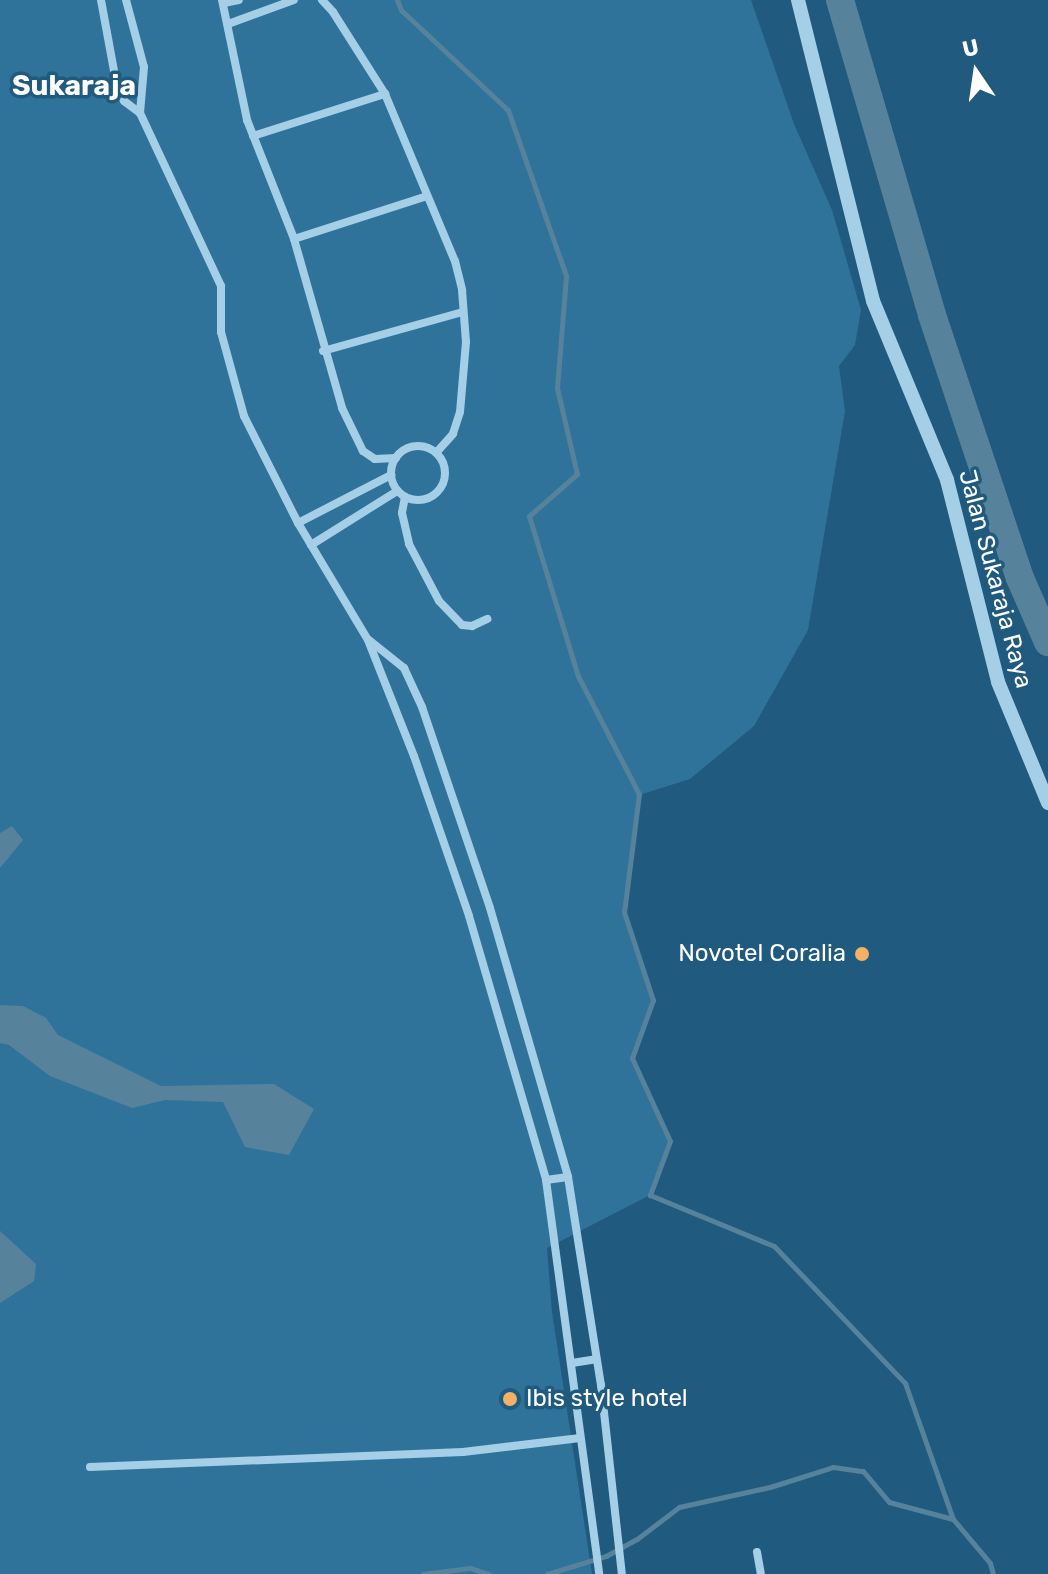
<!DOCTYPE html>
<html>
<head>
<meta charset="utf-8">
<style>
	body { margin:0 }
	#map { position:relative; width:1048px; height:1574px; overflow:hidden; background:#205a7e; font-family:Rubik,sans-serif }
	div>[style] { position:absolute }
	.green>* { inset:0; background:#30739a }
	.water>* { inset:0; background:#57829b }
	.stream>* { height:5px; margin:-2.5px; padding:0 2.5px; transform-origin:2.5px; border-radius:2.5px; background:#57829b }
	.river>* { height:28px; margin:-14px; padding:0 14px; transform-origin:14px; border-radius:14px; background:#57829b }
	.minor>* { height:8px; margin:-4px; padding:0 4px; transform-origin:4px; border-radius:4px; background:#a5cfe7 }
	.minor>.ring { margin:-4px; padding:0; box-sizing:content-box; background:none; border:8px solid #a5cfe7; border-radius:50% }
	.tertiary>* { height:14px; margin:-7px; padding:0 7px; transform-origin:7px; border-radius:7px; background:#a5cfe7 }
	.dots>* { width:22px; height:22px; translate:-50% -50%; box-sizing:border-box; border:4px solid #205a7e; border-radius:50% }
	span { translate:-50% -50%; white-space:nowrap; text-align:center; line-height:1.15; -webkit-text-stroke:7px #205a7e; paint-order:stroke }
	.street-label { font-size:24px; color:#fff }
	.poi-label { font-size:24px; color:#fff }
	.right { translate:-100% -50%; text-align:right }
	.left { translate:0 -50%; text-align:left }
	.quarter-label { font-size:28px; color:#fff; font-weight:700 }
	.north { position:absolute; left:936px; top:32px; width:80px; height:80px; -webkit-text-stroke:6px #205a7e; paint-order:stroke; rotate:347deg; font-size:22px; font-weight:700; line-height:32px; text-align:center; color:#fff }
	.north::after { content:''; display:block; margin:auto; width:28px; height:36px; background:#fff; clip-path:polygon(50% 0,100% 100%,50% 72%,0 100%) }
</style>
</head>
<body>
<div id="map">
	<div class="green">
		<i style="clip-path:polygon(0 0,751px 0,794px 124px,832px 210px,861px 310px,855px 345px,839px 366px,845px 411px,808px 630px,754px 726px,690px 779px,639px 795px,624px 912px,653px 1000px,632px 1058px,670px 1141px,650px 1195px,547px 1248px,552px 1312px,592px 1574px,0 1574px)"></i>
	</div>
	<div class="water">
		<i style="clip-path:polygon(12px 826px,23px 840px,0 868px,0 833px)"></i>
		<i style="clip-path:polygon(0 1005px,23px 1006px,46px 1018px,58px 1035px,161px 1086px,274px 1084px,314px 1109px,289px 1155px,245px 1147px,223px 1102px,165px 1100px,132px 1108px,50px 1076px,9px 1045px,0 1043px)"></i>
		<i style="clip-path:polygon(0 1231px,36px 1264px,34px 1281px,0 1303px)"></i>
	</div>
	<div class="stream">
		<i style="left:397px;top:0;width:11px;rotate:68deg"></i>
		<i style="left:401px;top:10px;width:146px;rotate:43.1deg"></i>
		<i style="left:508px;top:110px;width:176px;rotate:70.7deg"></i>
		<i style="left:566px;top:276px;width:112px;rotate:94.6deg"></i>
		<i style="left:557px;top:388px;width:88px;rotate:76.9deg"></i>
		<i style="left:577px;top:474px;width:64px;rotate:138.8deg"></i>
		<i style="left:529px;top:516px;width:167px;rotate:73deg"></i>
		<i style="left:578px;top:676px;width:133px;rotate:62.7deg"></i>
		<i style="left:639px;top:794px;width:119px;rotate:97.2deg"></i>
		<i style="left:624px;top:912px;width:93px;rotate:71.8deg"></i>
		<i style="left:653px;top:1000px;width:62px;rotate:109.9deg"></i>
		<i style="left:632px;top:1058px;width:91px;rotate:65.4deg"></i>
		<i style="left:670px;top:1141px;width:58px;rotate:110.3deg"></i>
		<i style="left:650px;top:1195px;width:134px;rotate:22.4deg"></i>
		<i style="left:774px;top:1246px;width:190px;rotate:46.3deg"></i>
		<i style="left:905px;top:1383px;width:144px;rotate:70.6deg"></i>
		<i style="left:423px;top:1574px;width:47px;rotate:-7.3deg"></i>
		<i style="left:470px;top:1568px;width:20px;rotate:18deg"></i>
		<i style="left:547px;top:1574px;width:62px;rotate:-17deg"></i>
		<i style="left:606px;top:1556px;width:35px;rotate:-29deg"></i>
		<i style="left:637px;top:1539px;width:53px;rotate:-37.3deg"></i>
		<i style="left:679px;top:1507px;width:93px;rotate:-12.4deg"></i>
		<i style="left:770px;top:1487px;width:66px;rotate:-17.6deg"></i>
		<i style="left:833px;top:1467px;width:30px;rotate:8deg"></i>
		<i style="left:863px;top:1471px;width:40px;rotate:50deg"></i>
		<i style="left:889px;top:1502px;width:66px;rotate:14.9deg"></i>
		<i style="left:953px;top:1519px;width:57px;rotate:49.9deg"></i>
		<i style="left:990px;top:1563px;width:11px;rotate:75deg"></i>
	</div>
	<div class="river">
		<i style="left:840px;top:0;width:328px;rotate:73.7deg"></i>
		<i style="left:932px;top:315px;width:277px;rotate:71.5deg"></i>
		<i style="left:1020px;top:578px;width:70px;rotate:66.4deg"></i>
	</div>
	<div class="minor">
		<i style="left:101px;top:0;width:88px;rotate:79.6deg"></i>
		<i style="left:117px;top:87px;width:16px;rotate:63deg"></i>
		<i style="left:124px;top:101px;width:20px;rotate:37deg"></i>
		<i style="left:126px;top:0;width:69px;rotate:75deg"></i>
		<i style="left:144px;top:67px;width:46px;rotate:95deg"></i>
		<i style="left:140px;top:113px;width:191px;rotate:64.9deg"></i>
		<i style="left:221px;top:286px;width:46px;rotate:90deg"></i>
		<i style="left:221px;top:332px;width:87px;rotate:74.7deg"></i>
		<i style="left:244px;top:416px;width:120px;rotate:63.2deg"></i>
		<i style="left:298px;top:523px;width:136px;rotate:59.1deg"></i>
		<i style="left:368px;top:640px;width:125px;rotate:68.4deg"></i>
		<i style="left:414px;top:756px;width:169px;rotate:71deg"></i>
		<i style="left:469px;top:916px;width:275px;rotate:73.7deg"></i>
		<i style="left:546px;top:1180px;width:398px;rotate:82.3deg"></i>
		<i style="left:222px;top:0;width:123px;rotate:78.2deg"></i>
		<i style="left:247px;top:120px;width:128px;rotate:68.4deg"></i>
		<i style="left:294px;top:239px;width:176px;rotate:74.1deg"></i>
		<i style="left:342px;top:408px;width:48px;rotate:64deg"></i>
		<i style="left:363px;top:451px;width:14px;rotate:34deg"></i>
		<i style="left:375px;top:459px;width:21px;rotate:-3deg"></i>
		<i style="left:322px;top:0;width:16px;rotate:47deg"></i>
		<i style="left:333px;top:12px;width:97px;rotate:57.6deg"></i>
		<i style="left:385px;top:94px;width:181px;rotate:67.3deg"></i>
		<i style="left:455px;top:261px;width:30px;rotate:76deg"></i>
		<i style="left:462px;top:290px;width:52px;rotate:85.6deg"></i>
		<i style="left:466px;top:342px;width:70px;rotate:94.9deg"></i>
		<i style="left:460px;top:412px;width:23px;rotate:108deg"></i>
		<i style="left:453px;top:434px;width:25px;rotate:132deg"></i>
		<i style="left:224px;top:3px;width:15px;rotate:-11deg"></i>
		<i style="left:228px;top:24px;width:70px;rotate:-20deg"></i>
		<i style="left:253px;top:136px;width:139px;rotate:-17.7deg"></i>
		<i style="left:294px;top:239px;width:140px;rotate:-17.9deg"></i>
		<i style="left:323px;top:351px;width:145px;rotate:-15.6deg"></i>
		<i class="ring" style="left:391px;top:446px;width:46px;height:46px"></i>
		<i style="left:405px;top:497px;width:16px;rotate:101deg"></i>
		<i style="left:402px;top:513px;width:32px;rotate:77deg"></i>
		<i style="left:409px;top:544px;width:64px;rotate:62.2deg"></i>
		<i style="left:439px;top:601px;width:33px;rotate:46deg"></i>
		<i style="left:462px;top:625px;width:10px;rotate:6deg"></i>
		<i style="left:472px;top:626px;width:17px;rotate:-25deg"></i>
		<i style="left:298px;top:523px;width:105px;rotate:-27.3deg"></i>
		<i style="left:311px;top:545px;width:102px;rotate:-32.1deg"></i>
		<i style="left:369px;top:640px;width:45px;rotate:38.7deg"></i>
		<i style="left:404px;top:668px;width:43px;rotate:65.2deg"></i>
		<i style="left:422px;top:707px;width:212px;rotate:71.3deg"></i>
		<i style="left:490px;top:908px;width:280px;rotate:73.8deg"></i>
		<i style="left:568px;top:1177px;width:211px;rotate:81deg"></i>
		<i style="left:601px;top:1385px;width:190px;rotate:83.7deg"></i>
		<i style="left:546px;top:1180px;width:22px;rotate:-8deg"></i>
		<i style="left:572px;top:1363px;width:24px;rotate:-9deg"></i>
		<i style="left:90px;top:1467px;width:373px;rotate:-2.3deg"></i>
		<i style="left:463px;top:1452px;width:118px;rotate:-6.8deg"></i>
		<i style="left:757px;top:1552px;width:22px;rotate:80deg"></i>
	</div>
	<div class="tertiary">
		<i style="left:798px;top:0;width:310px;rotate:76deg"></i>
		<i style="left:873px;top:301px;width:194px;rotate:67.5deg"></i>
		<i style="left:947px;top:480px;width:208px;rotate:75.8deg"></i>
		<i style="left:998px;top:682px;width:131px;rotate:67.5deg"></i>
	</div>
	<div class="dots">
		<i style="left:862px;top:954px;background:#f4b166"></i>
		<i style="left:510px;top:1399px;background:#f4b166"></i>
	</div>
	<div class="street-label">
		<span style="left:995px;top:579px;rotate:75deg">Jalan Sukaraja Raya</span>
	</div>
	<div class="poi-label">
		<span class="right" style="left:846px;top:954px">Novotel Coralia</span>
		<span class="left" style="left:526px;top:1399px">Ibis style hotel</span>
	</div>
	<div class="quarter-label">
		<span style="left:74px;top:86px">Sukaraja</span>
	</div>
	<div class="north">U</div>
</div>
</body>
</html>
